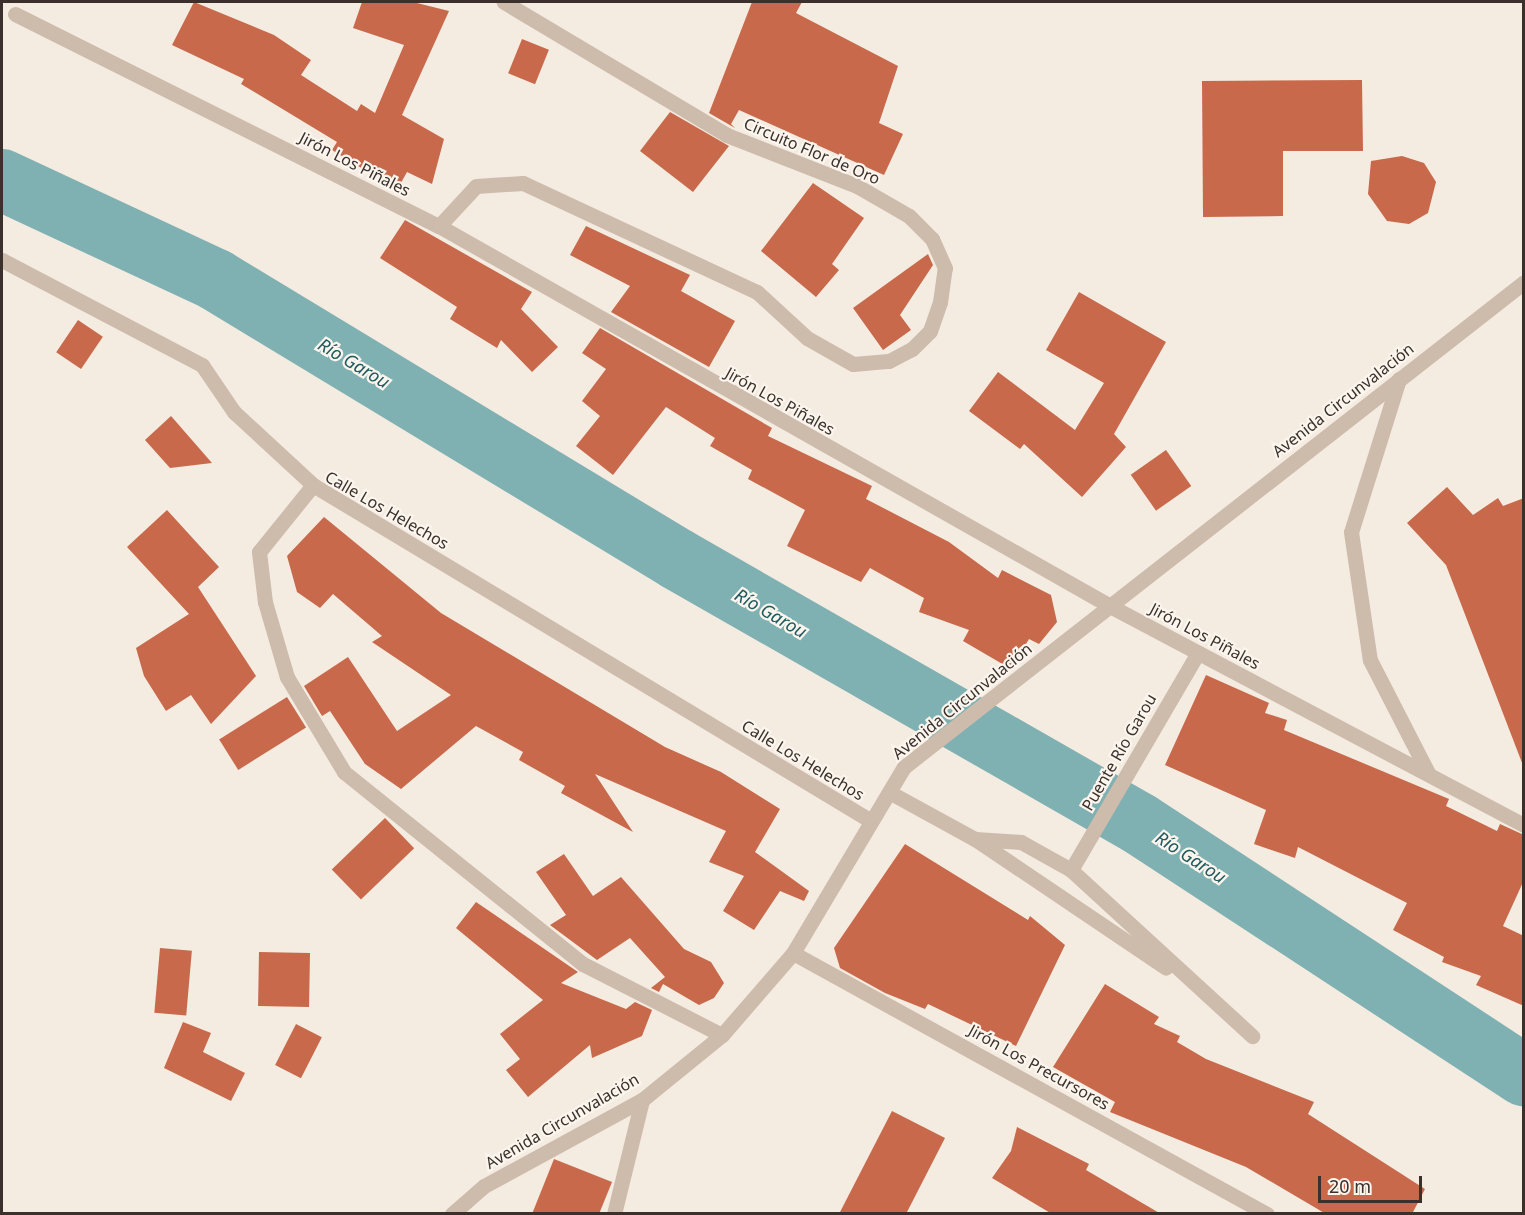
<!DOCTYPE html>
<html>
<head>
<meta charset="utf-8">
<style>
	body { margin:0 }
	#map { position:relative; width:1525px; height:1215px; overflow:hidden; background:#f4ebe1; font-family:"Noto Sans",sans-serif }
	div>[style] { position:absolute }
	.river>* { height:62px; margin:-31px; padding:0 31px; transform-origin:31px; border-radius:31px; background:#7fb0b2 }
	.building>* { inset:0; background:#c8694b; transform-origin:0 0 }
	.minor>* { height:15px; margin:-7.5px; padding:0 7.5px; transform-origin:7.5px; border-radius:7.5px; background:#cdbbac }
	span { translate:-50% -50%; white-space:nowrap; text-align:center; line-height:1.15; -webkit-text-stroke:4.5px #fbf5ee; paint-order:stroke }
	.street-label { font-size:16px; color:#3b302b }
	.water-label { font-size:18px; color:#1f5a5e; font-style:italic }
	.frame { position:absolute; inset:0; border:3px solid #3b302b; pointer-events:none }
	.scale { position:absolute; left:1318px; top:1176px; width:104px; height:27px; box-sizing:border-box; border:3px solid #3b302b; border-top:0; padding-left:8px; font-size:18px; line-height:21px; white-space:nowrap; color:#3b302b; -webkit-text-stroke:4px #fbf5ee; paint-order:stroke }
</style>
</head>
<body>
<div id="map">
	<div class="river">
		<i style="left:2px;top:180px;width:236px;rotate:25deg"></i>
		<i style="left:216px;top:280px;width:539px;rotate:31.18deg"></i>
		<i style="left:677px;top:559px;width:533px;rotate:29.78deg"></i>
		<i style="left:1140px;top:824px;width:459px;rotate:33.2deg"></i>
	</div>
	<div class="building">
		<i style="clip-path:polygon(194px 2px,274px 35px,311px 60px,301px 75px,357px 111px,361px 104px,375px 113px,404px 45px,353px 28px,362px 2px,413px 2px,449px 11px,402px 115px,444px 139px,432px 184px,407px 172px,397px 190px,332px 150px,337px 142px,241px 84px,244px 79px,172px 45px)"></i>
		<i style="clip-path:polygon(752px 2px,802px 2px,796px 13px,898px 66px,879px 123px,903px 134px,884px 175px,739px 110px,731px 124px,735px 128px,709px 113px)"></i>
		<i style="left:522px;top:39px;width:29px;height:37px;rotate:22deg"></i>
		<i style="clip-path:polygon(1362px 80px,1363px 151px,1283px 151px,1283px 216px,1203px 217px,1202px 81px)"></i>
		<i style="clip-path:polygon(670px 112px,729px 146px,693px 192px,640px 151px)"></i>
		<i style="clip-path:polygon(1402px 156px,1424px 163px,1436px 182px,1428px 213px,1409px 224px,1387px 221px,1368px 194px,1371px 161px)"></i>
		<i style="clip-path:polygon(813px 183px,864px 218px,832px 264px,839px 270px,816px 297px,761px 251px)"></i>
		<i style="clip-path:polygon(405px 220px,532px 292px,521px 309px,558px 347px,532px 372px,501px 340px,497px 348px,450px 319px,457px 307px,380px 258px)"></i>
		<i style="clip-path:polygon(586px 226px,690px 275px,681px 291px,735px 321px,709px 367px,611px 312px,630px 286px,570px 255px)"></i>
		<i style="clip-path:polygon(928px 254px,933px 265px,900px 315px,911px 330px,883px 350px,853px 308px)"></i>
		<i style="clip-path:polygon(1079px 292px,1166px 342px,1114px 434px,1126px 447px,1082px 497px,1024px 444px,1020px 449px,969px 411px,998px 372px,1075px 430px,1104px 383px,1046px 350px)"></i>
		<i style="left:78px;top:320px;width:30px;height:39px;rotate:34deg"></i>
		<i style="clip-path:polygon(600px 328px,772px 428px,768px 436px,872px 486px,866px 499px,949px 542px,998px 578px,1002px 570px,1051px 595px,1057px 622px,1039px 644px,1029px 639px,1011px 669px,963px 641px,969px 630px,919px 612px,924px 598px,870px 568px,861px 582px,787px 546px,805px 510px,748px 479px,752px 470px,710px 446px,715px 438px,666px 407px,613px 475px,576px 446px,600px 416px,582px 401px,606px 369px,582px 353px)"></i>
		<i style="clip-path:polygon(171px 416px,212px 463px,170px 468px,145px 440px)"></i>
		<i style="left:1166px;top:450px;width:44px;height:43px;rotate:55deg"></i>
		<i style="clip-path:polygon(1447px 487px,1473px 515px,1498px 498px,1503px 506px,1524px 498px,1524px 768px,1446px 565px,1407px 523px)"></i>
		<i style="clip-path:polygon(167px 510px,219px 567px,198px 587px,256px 676px,211px 724px,191px 695px,166px 711px,144px 676px,136px 648px,189px 614px,127px 547px)"></i>
		<i style="clip-path:polygon(324px 517px,441px 613px,665px 747px,721px 772px,780px 809px,755px 852px,809px 891px,804px 901px,780px 891px,754px 930px,723px 911px,744px 876px,709px 862px,726px 831px,595px 774px,633px 832px,561px 793px,565px 786px,519px 760px,523px 752px,476px 726px,401px 789px,365px 764px,330px 711px,322px 716px,304px 686px,348px 657px,397px 731px,451px 695px,372px 642px,382px 636px,333px 594px,320px 608px,297px 592px,287px 556px)"></i>
		<i style="clip-path:polygon(1206px 675px,1269px 703px,1265px 713px,1287px 720px,1284px 730px,1449px 799px,1446px 806px,1497px 831px,1500px 824px,1524px 835px,1524px 880px,1503px 926px,1524px 936px,1524px 1006px,1476px 985px,1481px 976px,1442px 962px,1444px 957px,1393px 930px,1407px 903px,1298px 847px,1295px 858px,1254px 844px,1266px 810px,1165px 765px)"></i>
		<i style="left:287px;top:697px;width:36px;height:80px;rotate:58deg"></i>
		<i style="left:385px;top:818px;width:42px;height:74px;rotate:46deg"></i>
		<i style="clip-path:polygon(905px 844px,1028px 920px,1030px 916px,1065px 945px,1016px 1046px,928px 1004px,925px 1009px,885px 993px,840px 968px,834px 948px)"></i>
		<i style="clip-path:polygon(564px 854px,593px 896px,621px 877px,684px 949px,711px 962px,724px 983px,714px 998px,699px 1005px,663px 984px,659px 992px,651px 988px,665px 977px,630px 938px,597px 960px,550px 925px,566px 915px,536px 872px)"></i>
		<i style="clip-path:polygon(476px 902px,578px 972px,561px 983px,626px 1009px,635px 1002px,652px 1010px,642px 1036px,592px 1058px,590px 1045px,528px 1097px,506px 1070px,520px 1059px,500px 1034px,543px 1000px,456px 928px)"></i>
		<i style="left:160px;top:948px;width:32px;height:65px;rotate:5deg"></i>
		<i style="left:259px;top:952px;width:51px;height:54px;rotate:1deg"></i>
		<i style="clip-path:polygon(1105px 984px,1159px 1017px,1154px 1024px,1180px 1036px,1177px 1042px,1206px 1059px,1314px 1102px,1308px 1114px,1425px 1189px,1412px 1214px,1326px 1214px,1246px 1167px,1110px 1112px,1115px 1102px,1053px 1067px)"></i>
		<i style="clip-path:polygon(183px 1022px,211px 1033px,203px 1052px,245px 1073px,231px 1101px,164px 1068px)"></i>
		<i style="left:296px;top:1024px;width:29px;height:46px;rotate:27deg"></i>
		<i style="clip-path:polygon(892px 1111px,945px 1138px,906px 1214px,839px 1214px)"></i>
		<i style="clip-path:polygon(1017px 1127px,1089px 1164px,1086px 1170px,1161px 1214px,1052px 1214px,992px 1178px,1011px 1151px)"></i>
		<i style="clip-path:polygon(554px 1159px,612px 1182px,599px 1214px,532px 1214px)"></i>
	</div>
	<div class="minor">
		<i style="left:15px;top:14px;width:474px;rotate:26.6deg"></i>
		<i style="left:439px;top:226px;width:771px;rotate:29.52deg"></i>
		<i style="left:1110px;top:606px;width:468px;rotate:27.9deg"></i>
		<i style="left:439px;top:226px;width:54px;rotate:-47.2deg"></i>
		<i style="left:476px;top:186px;width:47px;rotate:-3.7deg"></i>
		<i style="left:523px;top:183px;width:258px;rotate:25deg"></i>
		<i style="left:757px;top:292px;width:68px;rotate:42.6deg"></i>
		<i style="left:807px;top:338px;width:53px;rotate:29.5deg"></i>
		<i style="left:853px;top:364px;width:36px;rotate:-5deg"></i>
		<i style="left:889px;top:361px;width:26px;rotate:-28deg"></i>
		<i style="left:912px;top:349px;width:25px;rotate:-45deg"></i>
		<i style="left:930px;top:331px;width:31px;rotate:-71deg"></i>
		<i style="left:940px;top:302px;width:34px;rotate:-82deg"></i>
		<i style="left:945px;top:268px;width:32px;rotate:-114deg"></i>
		<i style="left:932px;top:239px;width:33px;rotate:-135deg"></i>
		<i style="left:909px;top:216px;width:60px;rotate:-150deg"></i>
		<i style="left:857px;top:186px;width:140px;rotate:-158.6deg"></i>
		<i style="left:727px;top:135px;width:260px;rotate:-149.2deg"></i>
		<i style="left:2px;top:260px;width:226px;rotate:27.7deg"></i>
		<i style="left:202px;top:365px;width:57px;rotate:55.8deg"></i>
		<i style="left:234px;top:412px;width:108px;rotate:42.7deg"></i>
		<i style="left:313px;top:485px;width:651px;rotate:31.05deg"></i>
		<i style="left:1399px;top:379px;width:160px;rotate:107.4deg"></i>
		<i style="left:1351px;top:532px;width:129px;rotate:81.6deg"></i>
		<i style="left:1370px;top:660px;width:127px;rotate:62.8deg"></i>
		<i style="left:313px;top:485px;width:86px;rotate:128.9deg"></i>
		<i style="left:259px;top:552px;width:50px;rotate:83.2deg"></i>
		<i style="left:265px;top:602px;width:78px;rotate:73.7deg"></i>
		<i style="left:287px;top:677px;width:111px;rotate:59deg"></i>
		<i style="left:344px;top:772px;width:307px;rotate:38.8deg"></i>
		<i style="left:583px;top:964px;width:156px;rotate:27.1deg"></i>
		<i style="left:889px;top:792px;width:98px;rotate:28.7deg"></i>
		<i style="left:975px;top:839px;width:46px;rotate:3.7deg"></i>
		<i style="left:1021px;top:842px;width:57px;rotate:29.2deg"></i>
		<i style="left:1071px;top:870px;width:246px;rotate:42.5deg"></i>
		<i style="left:975px;top:839px;width:230px;rotate:34deg"></i>
		<i style="left:1071px;top:870px;width:251px;rotate:-59.7deg"></i>
		<i style="left:793px;top:953px;width:541px;rotate:28.84deg"></i>
		<i style="left:452px;top:1214px;width:43px;rotate:-41.2deg"></i>
		<i style="left:484px;top:1186px;width:180px;rotate:-28.6deg"></i>
		<i style="left:642px;top:1100px;width:103px;rotate:-39.1deg"></i>
		<i style="left:722px;top:1035px;width:108px;rotate:-49.1deg"></i>
		<i style="left:793px;top:953px;width:217px;rotate:-59.2deg"></i>
		<i style="left:904px;top:767px;width:787px;rotate:-38.03deg"></i>
		<i style="left:614px;top:1214px;width:117px;rotate:-76.2deg"></i>
	</div>
	<div class="street-label">
		<span style="left:812px;top:151px;rotate:23deg">Circuito Flor de Oro</span>
		<span style="left:355px;top:164px;rotate:27deg">Jirón Los Piñales</span>
		<span style="left:1343px;top:400px;rotate:-38deg">Avenida Circunvalación</span>
		<span style="left:780px;top:401px;rotate:29deg">Jirón Los Piñales</span>
		<span style="left:387px;top:510px;rotate:30deg">Calle Los Helechos</span>
		<span style="left:1205px;top:636px;rotate:28deg">Jirón Los Piñales</span>
		<span style="left:962px;top:701px;rotate:-39deg">Avenida Circunvalación</span>
		<span style="left:1119px;top:752px;rotate:-60deg">Puente Río Garou</span>
		<span style="left:803px;top:760px;rotate:31deg">Calle Los Helechos</span>
		<span style="left:1039px;top:1067px;rotate:29deg">Jirón Los Precursores</span>
		<span style="left:562px;top:1121px;rotate:-30deg">Avenida Circunvalación</span>
	</div>
	<div class="water-label">
		<span style="left:354px;top:363px;rotate:31deg">Río Garou</span>
		<span style="left:771px;top:613px;rotate:30deg">Río Garou</span>
		<span style="left:1191px;top:857px;rotate:33deg">Río Garou</span>
	</div>
	<div class="frame"></div>
	<div class="scale">20 m</div>
</div>
</body>
</html>
